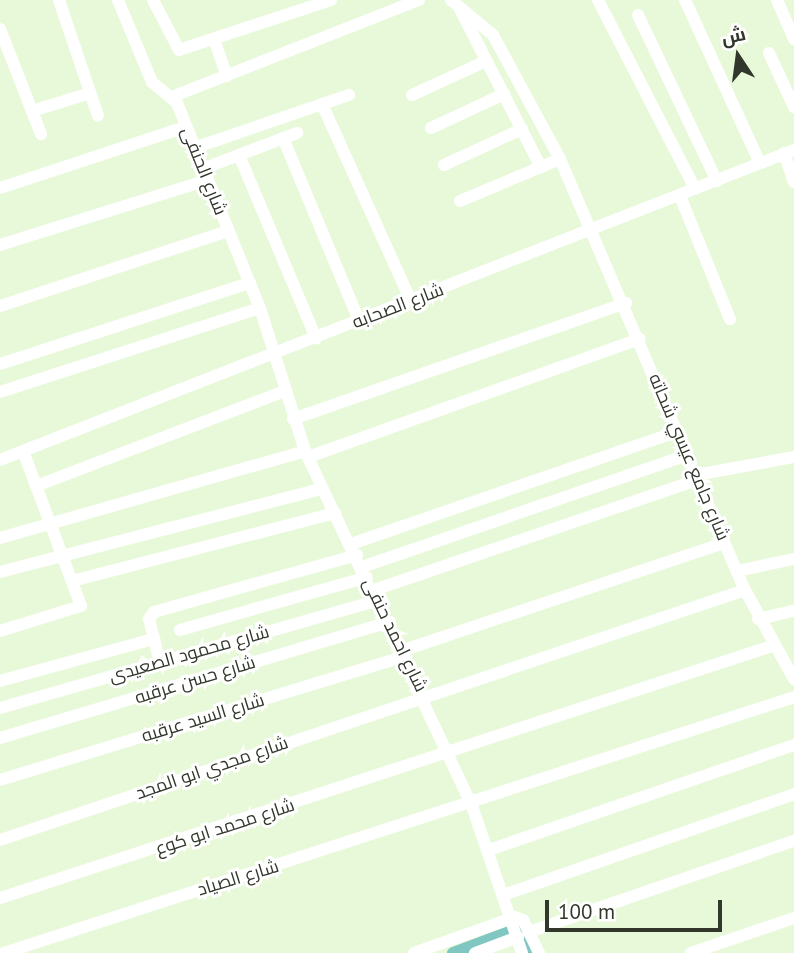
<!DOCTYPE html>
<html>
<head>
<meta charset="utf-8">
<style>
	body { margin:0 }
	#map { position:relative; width:794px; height:953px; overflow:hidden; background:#e8f9d9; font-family:"PT Sans",Cairo,sans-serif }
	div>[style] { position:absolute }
	.canal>* { height:12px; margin:-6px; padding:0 6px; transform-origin:6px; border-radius:6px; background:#80c7c1 }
	.minor>* { height:12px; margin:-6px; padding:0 6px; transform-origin:6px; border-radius:6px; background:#fff }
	span { translate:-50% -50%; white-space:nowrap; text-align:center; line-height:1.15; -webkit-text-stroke:6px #fff; paint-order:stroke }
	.street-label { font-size:18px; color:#31372b }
	.north { position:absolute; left:703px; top:21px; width:70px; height:70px; -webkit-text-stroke:5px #fff; paint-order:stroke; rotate:347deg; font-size:19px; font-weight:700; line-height:28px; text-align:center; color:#31372b }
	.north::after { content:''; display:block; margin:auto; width:24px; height:32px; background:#31372b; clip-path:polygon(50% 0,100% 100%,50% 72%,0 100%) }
	.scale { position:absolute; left:545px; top:900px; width:177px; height:32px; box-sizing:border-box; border:4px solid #31372b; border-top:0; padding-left:9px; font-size:21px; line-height:24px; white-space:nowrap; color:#31372b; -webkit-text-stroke:5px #fff; paint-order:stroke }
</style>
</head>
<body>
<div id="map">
	<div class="canal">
		<i style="left:453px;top:953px;width:74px;rotate:-20.6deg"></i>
		<i style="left:522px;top:927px;width:28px;rotate:69deg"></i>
	</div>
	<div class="minor">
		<i style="left:59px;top:0;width:122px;rotate:71.4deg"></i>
		<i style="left:118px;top:0;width:89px;rotate:67.5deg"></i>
		<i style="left:152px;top:82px;width:33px;rotate:40deg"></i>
		<i style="left:177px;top:103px;width:221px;rotate:68deg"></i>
		<i style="left:260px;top:308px;width:150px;rotate:72.5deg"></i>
		<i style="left:305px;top:451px;width:392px;rotate:64.8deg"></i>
		<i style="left:472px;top:806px;width:155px;rotate:71.2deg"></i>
		<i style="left:153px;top:0;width:56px;rotate:62.5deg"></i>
		<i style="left:179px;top:50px;width:160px;rotate:-18.2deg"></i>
		<i style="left:451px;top:0;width:55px;rotate:39.8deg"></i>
		<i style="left:493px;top:35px;width:141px;rotate:61.6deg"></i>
		<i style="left:560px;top:159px;width:469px;rotate:66.8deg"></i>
		<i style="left:745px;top:590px;width:102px;rotate:61.2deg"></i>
		<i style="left:598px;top:0;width:212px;rotate:62.8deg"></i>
		<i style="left:685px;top:0;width:179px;rotate:65.3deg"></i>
		<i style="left:777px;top:0;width:43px;rotate:66.4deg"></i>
		<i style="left:460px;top:9px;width:178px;rotate:62.9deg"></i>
		<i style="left:638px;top:15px;width:184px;rotate:64.6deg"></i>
		<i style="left:0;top:29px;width:113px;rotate:68.7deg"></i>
		<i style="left:214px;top:39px;width:39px;rotate:71deg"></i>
		<i style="left:769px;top:53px;width:60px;rotate:65.2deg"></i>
		<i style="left:412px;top:95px;width:81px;rotate:-24.7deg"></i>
		<i style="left:174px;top:96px;width:263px;rotate:-21.4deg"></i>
		<i style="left:322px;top:104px;width:216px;rotate:65.7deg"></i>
		<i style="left:32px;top:111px;width:61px;rotate:-17.2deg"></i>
		<i style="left:431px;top:128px;width:81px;rotate:-25deg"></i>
		<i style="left:283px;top:138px;width:198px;rotate:67.4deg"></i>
		<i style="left:194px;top:148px;width:164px;rotate:-18.9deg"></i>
		<i style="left:784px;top:153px;width:31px;rotate:71deg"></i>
		<i style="left:239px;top:155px;width:199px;rotate:67.2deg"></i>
		<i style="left:444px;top:165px;width:86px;rotate:-24.8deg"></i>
		<i style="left:202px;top:169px;width:102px;rotate:-20.8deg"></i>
		<i style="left:0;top:188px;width:196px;rotate:-18.2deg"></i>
		<i style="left:680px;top:196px;width:133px;rotate:67.9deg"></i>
		<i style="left:460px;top:201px;width:108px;rotate:-22.8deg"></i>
		<i style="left:0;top:245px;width:217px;rotate:-17.4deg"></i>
		<i style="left:0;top:306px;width:240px;rotate:-18.2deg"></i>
		<i style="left:0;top:364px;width:263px;rotate:-18deg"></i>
		<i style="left:0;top:392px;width:273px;rotate:-17.9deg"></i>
		<i style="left:293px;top:419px;width:353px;rotate:-19.2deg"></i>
		<i style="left:308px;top:457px;width:352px;rotate:-19.6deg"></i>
		<i style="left:0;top:460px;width:852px;rotate:-21.33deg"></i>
		<i style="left:696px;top:475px;width:100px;rotate:-10.4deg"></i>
		<i style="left:36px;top:486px;width:267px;rotate:-20.9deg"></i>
		<i style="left:0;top:538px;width:317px;rotate:-15.9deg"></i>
		<i style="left:351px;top:544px;width:345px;rotate:-19deg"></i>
		<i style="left:362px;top:567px;width:344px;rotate:-19deg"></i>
		<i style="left:737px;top:571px;width:58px;rotate:-11.9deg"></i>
		<i style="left:0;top:572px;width:333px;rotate:-14.5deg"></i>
		<i style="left:72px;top:581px;width:272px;rotate:-14.5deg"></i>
		<i style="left:374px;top:590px;width:342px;rotate:-18.8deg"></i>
		<i style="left:758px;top:619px;width:37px;rotate:-13deg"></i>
		<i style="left:180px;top:630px;width:194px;rotate:-15.8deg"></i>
		<i style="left:0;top:631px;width:85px;rotate:-17.2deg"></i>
		<i style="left:81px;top:606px;width:165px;rotate:-110.5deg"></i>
		<i style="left:404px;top:650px;width:337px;rotate:-18.5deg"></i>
		<i style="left:160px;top:663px;width:45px;rotate:-104deg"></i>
		<i style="left:149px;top:619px;width:9px;rotate:-54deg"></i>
		<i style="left:154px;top:612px;width:211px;rotate:-15.7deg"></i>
		<i style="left:0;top:681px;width:160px;rotate:-15.3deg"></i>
		<i style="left:0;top:708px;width:393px;rotate:-15.9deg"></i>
		<i style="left:0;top:738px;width:407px;rotate:-16.6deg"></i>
		<i style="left:0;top:780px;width:425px;rotate:-17deg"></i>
		<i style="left:0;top:840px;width:786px;rotate:-18.55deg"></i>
		<i style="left:489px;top:850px;width:323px;rotate:-19deg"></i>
		<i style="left:506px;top:894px;width:305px;rotate:-19.1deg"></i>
		<i style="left:0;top:898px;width:812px;rotate:-18.08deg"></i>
		<i style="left:515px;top:917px;width:9px;rotate:21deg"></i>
		<i style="left:523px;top:920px;width:37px;rotate:64deg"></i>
		<i style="left:529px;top:932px;width:280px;rotate:-19deg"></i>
		<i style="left:4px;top:953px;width:830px;rotate:-17.95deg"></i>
		<i style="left:414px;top:953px;width:107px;rotate:-19.6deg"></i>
		<i style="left:475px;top:953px;width:46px;rotate:-20.4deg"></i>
		<i style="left:691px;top:953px;width:109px;rotate:-18.8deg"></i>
	</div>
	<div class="street-label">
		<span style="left:204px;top:171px;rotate:68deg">شارع الحنفى</span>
		<span style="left:398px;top:306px;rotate:-21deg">شارع الصحابه</span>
		<span style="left:689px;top:457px;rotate:67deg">شارع جامع عيسي شحاته</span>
		<span style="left:395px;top:635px;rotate:64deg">شارع احمد حنفى</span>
		<span style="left:189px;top:654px;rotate:-16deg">شارع محمود الصعيدى</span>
		<span style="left:195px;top:680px;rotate:-17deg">شارع حسن عرقبه</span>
		<span style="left:203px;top:718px;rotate:-17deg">شارع السيد عرقبه</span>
		<span style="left:212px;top:768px;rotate:-19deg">شارع مجدي ابو المجد</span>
		<span style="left:225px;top:827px;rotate:-18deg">شارع محمد ابو كوع</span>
		<span style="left:238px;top:878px;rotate:-17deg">شارع الصياد</span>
	</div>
	<div class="north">ش</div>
	<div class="scale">100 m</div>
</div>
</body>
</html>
